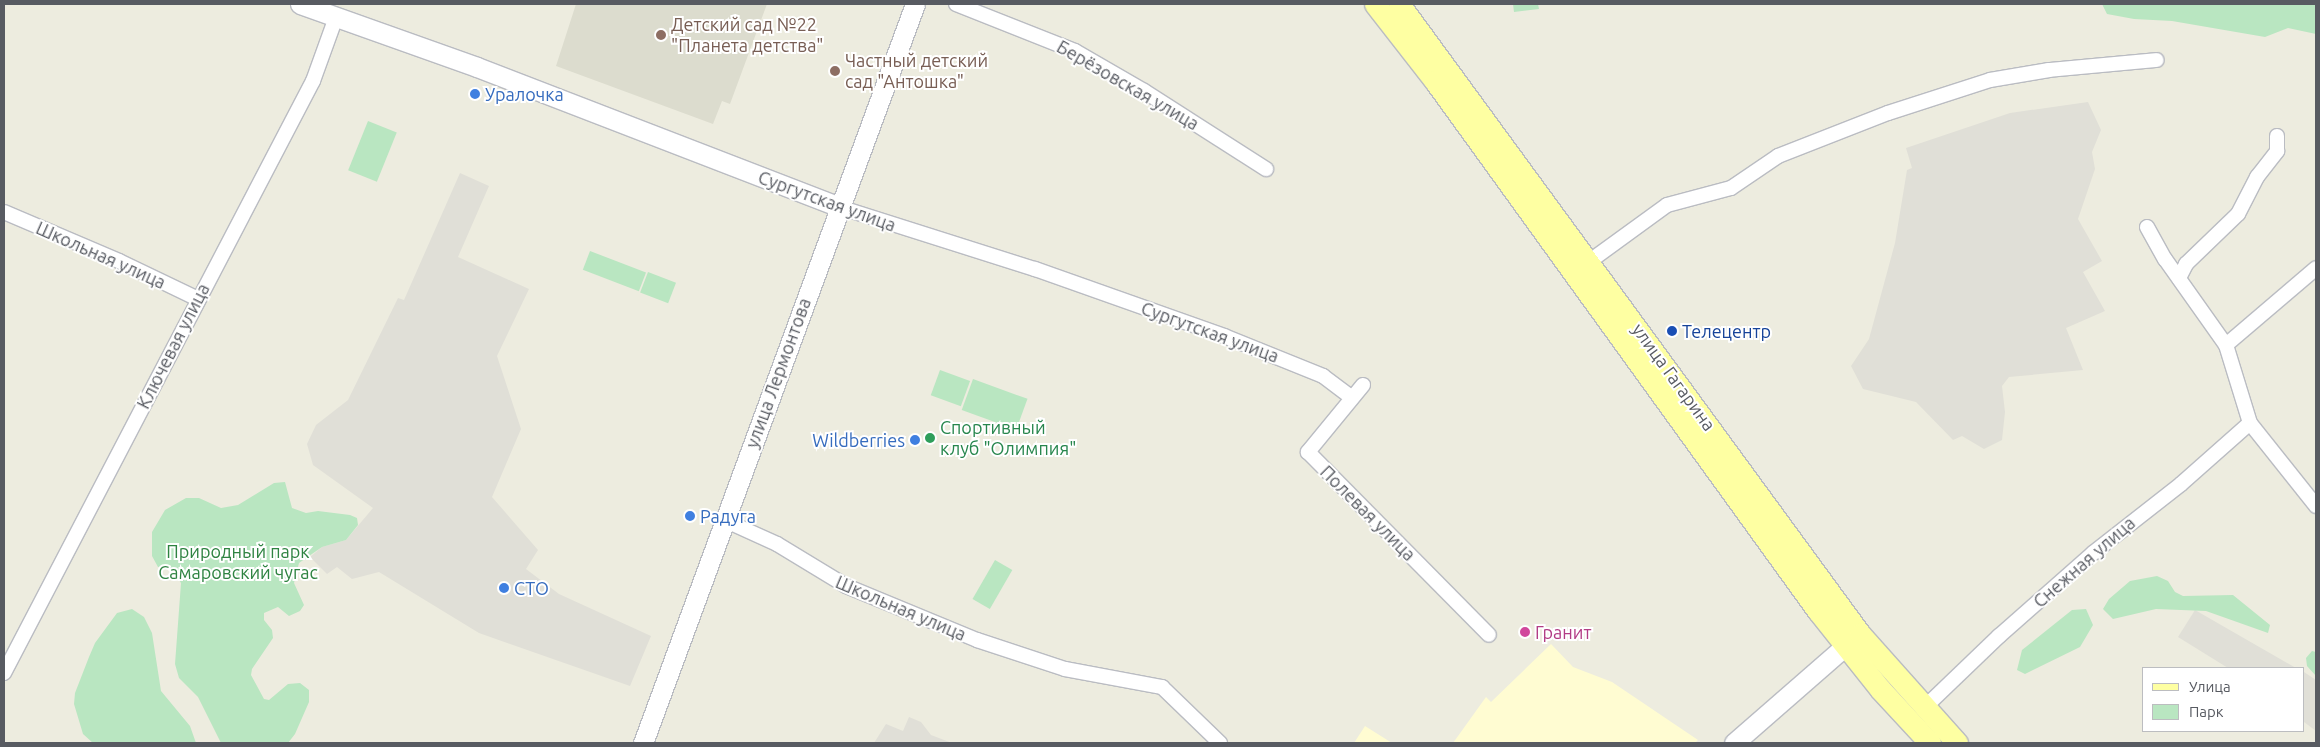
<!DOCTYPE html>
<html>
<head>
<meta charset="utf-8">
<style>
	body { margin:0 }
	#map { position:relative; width:2320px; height:747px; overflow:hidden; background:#edecdf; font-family:Ubuntu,sans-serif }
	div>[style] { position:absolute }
	.commercial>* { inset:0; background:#fffcd2 }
	.industrial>* { inset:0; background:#e0dfd7 }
	.education>* { inset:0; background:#dcdcce }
	.green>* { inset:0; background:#b9e6c1; transform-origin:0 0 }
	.roads { filter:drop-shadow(1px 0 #babcc2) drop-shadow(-1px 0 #babcc2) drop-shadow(0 1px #babcc2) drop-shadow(0 -1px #babcc2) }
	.street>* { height:14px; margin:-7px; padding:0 7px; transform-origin:7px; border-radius:7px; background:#fff }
	.secondary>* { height:19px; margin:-9.5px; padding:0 9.5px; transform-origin:9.5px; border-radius:9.5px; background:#fff }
	.primary>* { height:21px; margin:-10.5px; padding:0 10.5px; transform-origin:10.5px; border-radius:10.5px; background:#feffa2 }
	.dots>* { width:14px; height:14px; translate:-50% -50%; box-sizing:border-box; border:2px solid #fff; border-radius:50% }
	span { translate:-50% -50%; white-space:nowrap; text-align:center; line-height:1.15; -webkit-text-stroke:4px #fff; paint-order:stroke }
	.education-label { font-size:18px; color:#785e54 }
	.left { translate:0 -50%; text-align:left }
	.street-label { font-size:18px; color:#585b62 }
	.shop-label { font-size:18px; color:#366cbe }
	.right { translate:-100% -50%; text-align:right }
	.transit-label { font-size:18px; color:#164399 }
	.leisure-label { font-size:18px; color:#27864d }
	.park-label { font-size:18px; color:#2e8341 }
	.hotel-label { font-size:18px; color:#b23c85 }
	.frame { position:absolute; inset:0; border:5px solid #585b62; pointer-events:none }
	.legend { position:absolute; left:2142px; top:667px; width:162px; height:65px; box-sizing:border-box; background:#fff; border:1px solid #bcbdc0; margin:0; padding:6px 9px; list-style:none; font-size:15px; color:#585b62 }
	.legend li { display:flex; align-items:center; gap:10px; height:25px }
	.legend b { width:25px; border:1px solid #bcbdc0 }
</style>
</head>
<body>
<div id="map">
	<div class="commercial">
		<i style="clip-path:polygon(1551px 644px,1573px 667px,1612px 682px,1698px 740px,1695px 743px,1453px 743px,1486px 697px,1491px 702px)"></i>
		<i style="clip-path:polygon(1365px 726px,1392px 743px,1354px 743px)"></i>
	</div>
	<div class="industrial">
		<i style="clip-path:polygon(2088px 102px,2101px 130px,2092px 152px,2095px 169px,2078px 219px,2102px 261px,2083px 272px,2105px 311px,2066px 328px,2083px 370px,2009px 377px,2002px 386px,2005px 412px,2002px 440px,1984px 449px,1962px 436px,1953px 440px,1916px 402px,1863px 389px,1851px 366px,1869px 339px,1895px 243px,1907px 170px,1912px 168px,1906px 148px,2010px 113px)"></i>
		<i style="clip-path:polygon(460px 173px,489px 186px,458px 257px,529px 289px,497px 356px,521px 429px,492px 497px,538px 550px,526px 569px,559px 594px,651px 636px,630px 686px,479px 633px,379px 572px,352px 579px,337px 567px,327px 574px,310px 557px,322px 547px,346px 540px,373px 508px,313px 465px,307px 444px,316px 425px,348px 400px,398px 298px,404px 300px)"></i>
		<i style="clip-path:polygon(2195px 610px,2296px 668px,2228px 668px,2178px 637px)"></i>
		<i style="clip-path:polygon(2304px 672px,2316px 680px,2316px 731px,2304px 722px)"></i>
		<i style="clip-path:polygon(909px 717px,921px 722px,931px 735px,952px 743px,874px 743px,886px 724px,903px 731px)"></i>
	</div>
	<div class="education">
		<i style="clip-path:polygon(576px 4px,767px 4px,730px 104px,722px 101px,713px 124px,556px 66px)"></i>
	</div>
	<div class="green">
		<i style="clip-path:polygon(1513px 4px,1538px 4px,1539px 9px,1514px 12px)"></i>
		<i style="clip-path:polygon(2102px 4px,2316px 4px,2316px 34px,2288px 28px,2265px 37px,2172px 21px,2134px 19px,2107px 14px)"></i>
		<i style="left:368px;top:121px;width:31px;height:53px;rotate:22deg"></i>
		<i style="left:590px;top:251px;width:60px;height:20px;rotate:21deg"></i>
		<i style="left:648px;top:272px;width:30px;height:22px;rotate:21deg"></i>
		<i style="left:940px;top:370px;width:32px;height:27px;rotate:20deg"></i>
		<i style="left:973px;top:379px;width:58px;height:33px;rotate:20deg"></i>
		<i style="clip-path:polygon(285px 482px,292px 508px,306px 513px,318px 511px,350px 515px,357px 518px,358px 525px,346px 540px,322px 547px,299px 563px,294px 583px,304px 605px,300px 611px,289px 616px,278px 607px,264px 613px,264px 620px,272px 630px,273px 638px,252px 669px,251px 675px,264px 699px,269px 700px,288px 684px,300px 683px,309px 690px,309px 702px,295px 734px,288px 743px,221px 743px,198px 697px,179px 678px,175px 664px,181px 583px,172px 569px,158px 567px,152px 556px,152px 532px,165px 510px,186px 498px,199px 498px,221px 508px,238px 505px,274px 483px)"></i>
		<i style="left:995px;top:560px;width:20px;height:45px;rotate:30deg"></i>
		<i style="clip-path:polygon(2157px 576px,2168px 581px,2175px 592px,2183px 596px,2233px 595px,2270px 625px,2268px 633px,2206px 611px,2156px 609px,2113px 619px,2103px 609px,2109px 599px,2130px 581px)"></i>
		<i style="clip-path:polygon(132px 609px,144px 617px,152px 633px,161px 691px,190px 726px,196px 743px,93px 743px,83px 734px,74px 704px,75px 693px,89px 657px,95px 643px,117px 613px)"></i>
		<i style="clip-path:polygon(2086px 609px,2093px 625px,2080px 647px,2025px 674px,2017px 670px,2022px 650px,2072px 610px)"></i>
		<i style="clip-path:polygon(2312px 651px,2316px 652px,2316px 676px,2307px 666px,2306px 658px)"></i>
	</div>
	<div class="roads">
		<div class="street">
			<i style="left:956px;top:4px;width:128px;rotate:21.6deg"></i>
			<i style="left:1075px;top:51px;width:80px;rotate:30.1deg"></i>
			<i style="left:1144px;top:91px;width:145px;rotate:32.6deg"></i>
			<i style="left:839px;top:207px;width:206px;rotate:17.6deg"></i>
			<i style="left:1035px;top:269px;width:201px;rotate:19.5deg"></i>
			<i style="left:1224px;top:336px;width:107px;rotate:22deg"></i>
			<i style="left:1323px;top:376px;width:36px;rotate:37deg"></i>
			<i style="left:4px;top:212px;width:125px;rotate:23.1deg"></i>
			<i style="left:119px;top:261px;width:88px;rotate:25.7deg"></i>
			<i style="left:2147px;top:227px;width:37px;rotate:61deg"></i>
			<i style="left:2165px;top:259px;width:105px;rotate:54.7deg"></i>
			<i style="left:1590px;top:261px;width:95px;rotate:-36deg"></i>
			<i style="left:1667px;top:205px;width:66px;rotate:-14.9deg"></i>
			<i style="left:1731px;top:188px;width:57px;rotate:-34.2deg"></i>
			<i style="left:1778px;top:156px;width:118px;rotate:-21.4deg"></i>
			<i style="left:1888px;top:113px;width:107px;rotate:-17.9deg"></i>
			<i style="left:1990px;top:80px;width:60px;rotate:-9.6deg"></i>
			<i style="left:2049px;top:70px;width:108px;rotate:-5.3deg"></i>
			<i style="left:2179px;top:278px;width:16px;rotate:-63deg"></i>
			<i style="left:2186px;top:264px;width:72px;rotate:-43.9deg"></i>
			<i style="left:2238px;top:214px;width:42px;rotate:-62.8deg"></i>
			<i style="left:2257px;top:177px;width:33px;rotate:-52deg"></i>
			<i style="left:2277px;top:151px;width:15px;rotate:-90deg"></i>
			<i style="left:1363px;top:385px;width:87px;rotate:129.4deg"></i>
			<i style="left:1308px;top:452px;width:257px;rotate:45.3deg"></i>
			<i style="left:2250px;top:423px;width:106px;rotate:51.5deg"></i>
			<i style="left:724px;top:520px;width:58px;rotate:24.4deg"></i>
			<i style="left:777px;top:544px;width:81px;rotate:31.3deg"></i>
			<i style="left:846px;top:586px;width:142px;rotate:22.4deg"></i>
			<i style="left:977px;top:640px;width:93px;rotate:18.2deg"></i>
			<i style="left:1065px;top:669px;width:99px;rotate:10.5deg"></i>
			<i style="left:1162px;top:687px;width:81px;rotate:44deg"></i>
			<i style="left:4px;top:673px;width:668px;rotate:-62.44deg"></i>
			<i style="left:313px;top:81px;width:68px;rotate:-70.2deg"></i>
			<i style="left:1924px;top:708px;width:104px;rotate:-43.8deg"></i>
			<i style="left:1999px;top:636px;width:125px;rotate:-41.4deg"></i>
			<i style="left:2093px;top:553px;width:112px;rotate:-38.1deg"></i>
			<i style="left:2181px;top:484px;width:92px;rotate:-41.5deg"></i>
			<i style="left:2250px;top:423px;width:82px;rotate:-107.1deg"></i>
			<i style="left:2226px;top:345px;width:118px;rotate:-40.5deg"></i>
		</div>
		<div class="secondary">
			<i style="left:300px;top:4px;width:188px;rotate:19.6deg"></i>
			<i style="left:477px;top:67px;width:388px;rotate:21.1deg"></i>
			<i style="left:643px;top:743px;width:787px;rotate:-69.79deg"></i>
			<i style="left:1734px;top:743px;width:147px;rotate:-41.1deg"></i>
		</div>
		<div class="primary">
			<i style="left:1375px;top:4px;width:98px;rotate:52.1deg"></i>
			<i style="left:1435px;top:81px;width:654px;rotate:54.15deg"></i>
			<i style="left:1818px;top:611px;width:100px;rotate:51.5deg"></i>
			<i style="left:1880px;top:689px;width:74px;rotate:47.2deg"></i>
			<i style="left:1399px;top:4px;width:781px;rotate:53.81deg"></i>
			<i style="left:1860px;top:634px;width:146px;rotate:48.3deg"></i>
		</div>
	</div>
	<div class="dots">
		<i style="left:661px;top:35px;background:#8d6e63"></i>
		<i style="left:835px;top:71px;background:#8d6e63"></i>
		<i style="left:475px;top:94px;background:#3f7fe0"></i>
		<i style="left:1672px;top:331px;background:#1a4fb4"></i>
		<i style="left:930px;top:438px;background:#2e9e5b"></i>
		<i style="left:915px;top:440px;background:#3f7fe0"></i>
		<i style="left:690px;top:516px;background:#3f7fe0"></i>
		<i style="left:504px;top:588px;background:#3f7fe0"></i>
		<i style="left:1525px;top:632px;background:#d1479c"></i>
	</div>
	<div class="education-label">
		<span class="left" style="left:671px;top:35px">Детский сад №22<br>"Планета детства"</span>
		<span class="left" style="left:845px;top:71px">Частный детский<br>сад "Антошка"</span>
	</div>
	<div class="street-label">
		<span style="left:1128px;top:85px;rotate:30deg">Берёзовская улица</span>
		<span style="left:827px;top:201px;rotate:20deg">Сургутская улица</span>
		<span style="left:101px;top:255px;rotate:24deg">Школьная улица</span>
		<span style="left:1210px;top:332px;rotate:20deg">Сургутская улица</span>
		<span style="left:173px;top:346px;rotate:-63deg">Ключевая улица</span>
		<span style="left:778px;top:373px;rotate:-70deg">улица Лермонтова</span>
		<span style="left:1674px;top:377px;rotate:54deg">улица Гагарина</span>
		<span style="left:1368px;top:513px;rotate:45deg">Полевая улица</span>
		<span style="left:2084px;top:562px;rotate:-41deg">Снежная улица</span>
		<span style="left:901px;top:608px;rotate:23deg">Школьная улица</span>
	</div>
	<div class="shop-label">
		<span class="left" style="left:485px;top:94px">Уралочка</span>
		<span class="right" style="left:905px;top:440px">Wildberries</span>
		<span class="left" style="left:700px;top:516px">Радуга</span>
		<span class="left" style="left:514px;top:588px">СТО</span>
	</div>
	<div class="transit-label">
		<span class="left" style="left:1682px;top:331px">Телецентр</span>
	</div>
	<div class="leisure-label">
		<span class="left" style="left:940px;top:438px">Спортивный<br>клуб "Олимпия"</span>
	</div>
	<div class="park-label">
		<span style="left:238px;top:562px">Природный парк<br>Самаровский чугас</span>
	</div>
	<div class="hotel-label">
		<span class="left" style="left:1535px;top:632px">Гранит</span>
	</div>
	<div class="frame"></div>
	<ul class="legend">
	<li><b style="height:6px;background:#feffa2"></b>Улица</li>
	<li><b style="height:14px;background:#b9e6c1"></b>Парк</li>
	</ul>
</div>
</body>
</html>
